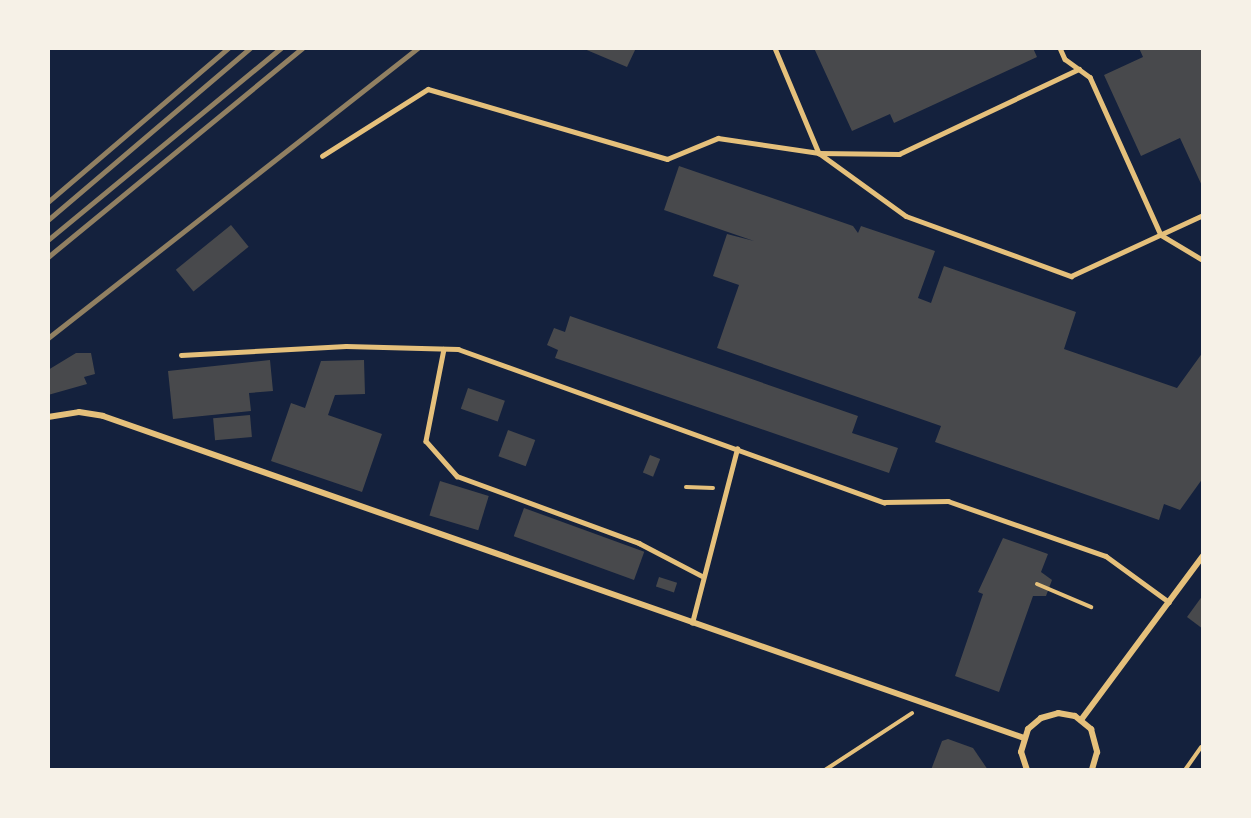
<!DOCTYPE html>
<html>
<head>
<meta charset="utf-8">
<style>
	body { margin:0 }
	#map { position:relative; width:1251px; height:818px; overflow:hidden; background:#14213d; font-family:"PT Sans",sans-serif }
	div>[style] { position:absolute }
	.building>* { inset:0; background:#48494c; transform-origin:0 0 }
	.path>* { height:4px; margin:-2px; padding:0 2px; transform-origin:2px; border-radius:2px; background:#e5c07b }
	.service>* { height:4.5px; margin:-2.25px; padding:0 2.25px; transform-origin:2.25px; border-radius:2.25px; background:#e5c07b }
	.minor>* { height:6px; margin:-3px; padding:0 3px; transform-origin:3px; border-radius:3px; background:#e5c07b }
	.rail>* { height:4.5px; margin:-2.25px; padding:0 2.25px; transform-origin:2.25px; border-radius:2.25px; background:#918062 }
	span { translate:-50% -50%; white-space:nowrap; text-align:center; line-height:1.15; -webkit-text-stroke:4.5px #f6f1e7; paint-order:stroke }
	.frame { position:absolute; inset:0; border:50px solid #f6f1e7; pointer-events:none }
</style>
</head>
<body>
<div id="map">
	<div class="building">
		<i style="clip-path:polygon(582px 48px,636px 48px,627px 67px)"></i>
		<i style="clip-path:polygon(814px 48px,1033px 48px,1037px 57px,894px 123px,890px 114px,852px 131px)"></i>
		<i style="clip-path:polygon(1139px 48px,1203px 48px,1203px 188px,1180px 138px,1141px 156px,1104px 75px,1143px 57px)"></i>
		<i style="clip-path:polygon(679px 166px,853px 226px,858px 233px,861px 226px,935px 251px,918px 298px,931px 303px,944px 266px,1076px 312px,1064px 349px,1177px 388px,1203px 352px,1203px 478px,1180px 510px,1164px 504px,1159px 520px,935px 442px,941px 426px,717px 348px,739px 285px,713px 276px,727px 234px,754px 241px,664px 210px)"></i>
		<i style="left:231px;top:225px;width:28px;height:71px;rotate:51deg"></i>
		<i style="clip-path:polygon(570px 316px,858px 416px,852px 433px,898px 448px,889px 473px,555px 358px,558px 350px,547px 345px,554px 328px,565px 332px)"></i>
		<i style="clip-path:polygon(76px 353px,91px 353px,95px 374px,84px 377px,87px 384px,48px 395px,48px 370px)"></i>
		<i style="clip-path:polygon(270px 360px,273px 391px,249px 393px,251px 411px,173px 419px,168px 371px)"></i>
		<i style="clip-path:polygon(364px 360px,365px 394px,335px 395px,328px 415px,382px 434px,362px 492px,271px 461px,291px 403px,305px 408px,321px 361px)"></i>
		<i style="left:468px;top:388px;width:39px;height:22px;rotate:19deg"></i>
		<i style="left:250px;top:415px;width:22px;height:37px;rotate:85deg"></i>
		<i style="left:508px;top:430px;width:29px;height:28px;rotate:20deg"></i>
		<i style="left:650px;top:455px;width:11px;height:19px;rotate:22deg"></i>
		<i style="left:440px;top:481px;width:51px;height:36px;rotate:17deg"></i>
		<i style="left:524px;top:508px;width:128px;height:30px;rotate:20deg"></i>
		<i style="clip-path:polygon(1003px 538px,1048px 554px,1041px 572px,1052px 580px,1046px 596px,1033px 596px,999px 692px,955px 676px,983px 594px,978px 592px)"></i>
		<i style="left:659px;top:577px;width:19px;height:10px;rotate:18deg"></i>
		<i style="clip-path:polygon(1203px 595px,1203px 629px,1187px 617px)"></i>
		<i style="clip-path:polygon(948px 739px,973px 748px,988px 770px,931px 770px,942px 741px)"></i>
	</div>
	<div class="path">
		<i style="left:686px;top:487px;width:27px;rotate:2deg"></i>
		<i style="left:1037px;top:584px;width:59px;rotate:23.1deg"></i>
		<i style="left:825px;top:770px;width:104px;rotate:-33.2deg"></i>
		<i style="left:1185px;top:770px;width:28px;rotate:-55deg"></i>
	</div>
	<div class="service">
		<i style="left:775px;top:48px;width:114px;rotate:67.3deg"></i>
		<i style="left:819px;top:153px;width:107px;rotate:35.9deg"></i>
		<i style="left:906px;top:216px;width:176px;rotate:20deg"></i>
		<i style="left:1071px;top:276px;width:145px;rotate:-24.8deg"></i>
		<i style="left:1060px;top:48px;width:12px;rotate:66deg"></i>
		<i style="left:1065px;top:59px;width:31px;rotate:36deg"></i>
		<i style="left:1090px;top:77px;width:173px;rotate:65.8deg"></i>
		<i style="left:1161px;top:235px;width:49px;rotate:30.8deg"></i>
		<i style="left:322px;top:156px;width:125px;rotate:-32.3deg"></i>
		<i style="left:428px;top:89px;width:249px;rotate:16.3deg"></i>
		<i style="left:667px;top:159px;width:55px;rotate:-22.4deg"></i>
		<i style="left:718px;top:138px;width:102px;rotate:8.4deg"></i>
		<i style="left:819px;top:153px;width:80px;rotate:0.7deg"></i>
		<i style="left:899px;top:154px;width:199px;rotate:-25.3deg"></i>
		<i style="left:444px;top:349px;width:94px;rotate:101.1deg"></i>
		<i style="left:426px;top:441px;width:47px;rotate:48.5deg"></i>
		<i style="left:457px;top:476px;width:194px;rotate:20.2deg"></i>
		<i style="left:639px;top:543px;width:71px;rotate:27.6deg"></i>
		<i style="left:181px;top:355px;width:165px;rotate:-3.1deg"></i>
		<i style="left:346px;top:346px;width:112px;rotate:1.5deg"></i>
		<i style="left:458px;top:349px;width:453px;rotate:19.8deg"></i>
		<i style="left:884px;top:502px;width:64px;rotate:-0.9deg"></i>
		<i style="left:948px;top:501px;width:167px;rotate:19.2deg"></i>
		<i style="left:1106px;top:556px;width:78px;rotate:36.1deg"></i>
		<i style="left:692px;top:623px;width:180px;rotate:-75.5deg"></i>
	</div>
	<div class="minor">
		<i style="left:48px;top:417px;width:31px;rotate:-9deg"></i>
		<i style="left:79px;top:412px;width:24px;rotate:9deg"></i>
		<i style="left:103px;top:416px;width:976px;rotate:19.27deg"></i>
		<i style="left:1081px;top:720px;width:204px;rotate:-53.4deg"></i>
		<i style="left:1027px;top:770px;width:19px;rotate:-108deg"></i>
		<i style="left:1021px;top:752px;width:24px;rotate:-73deg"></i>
		<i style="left:1028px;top:729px;width:17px;rotate:-40deg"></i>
		<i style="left:1041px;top:718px;width:18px;rotate:-16deg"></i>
		<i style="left:1058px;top:713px;width:17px;rotate:10deg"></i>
		<i style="left:1075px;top:716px;width:21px;rotate:39deg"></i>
		<i style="left:1091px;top:729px;width:24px;rotate:75deg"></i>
		<i style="left:1097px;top:752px;width:19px;rotate:106deg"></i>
	</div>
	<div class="rail">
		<i style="left:48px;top:202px;width:237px;rotate:-40.5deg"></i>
		<i style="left:48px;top:220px;width:265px;rotate:-40.4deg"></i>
		<i style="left:48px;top:240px;width:302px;rotate:-39.5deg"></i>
		<i style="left:48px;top:257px;width:329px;rotate:-39.4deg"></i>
		<i style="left:48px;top:338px;width:470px;rotate:-38.1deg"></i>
	</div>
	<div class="frame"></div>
</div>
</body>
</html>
